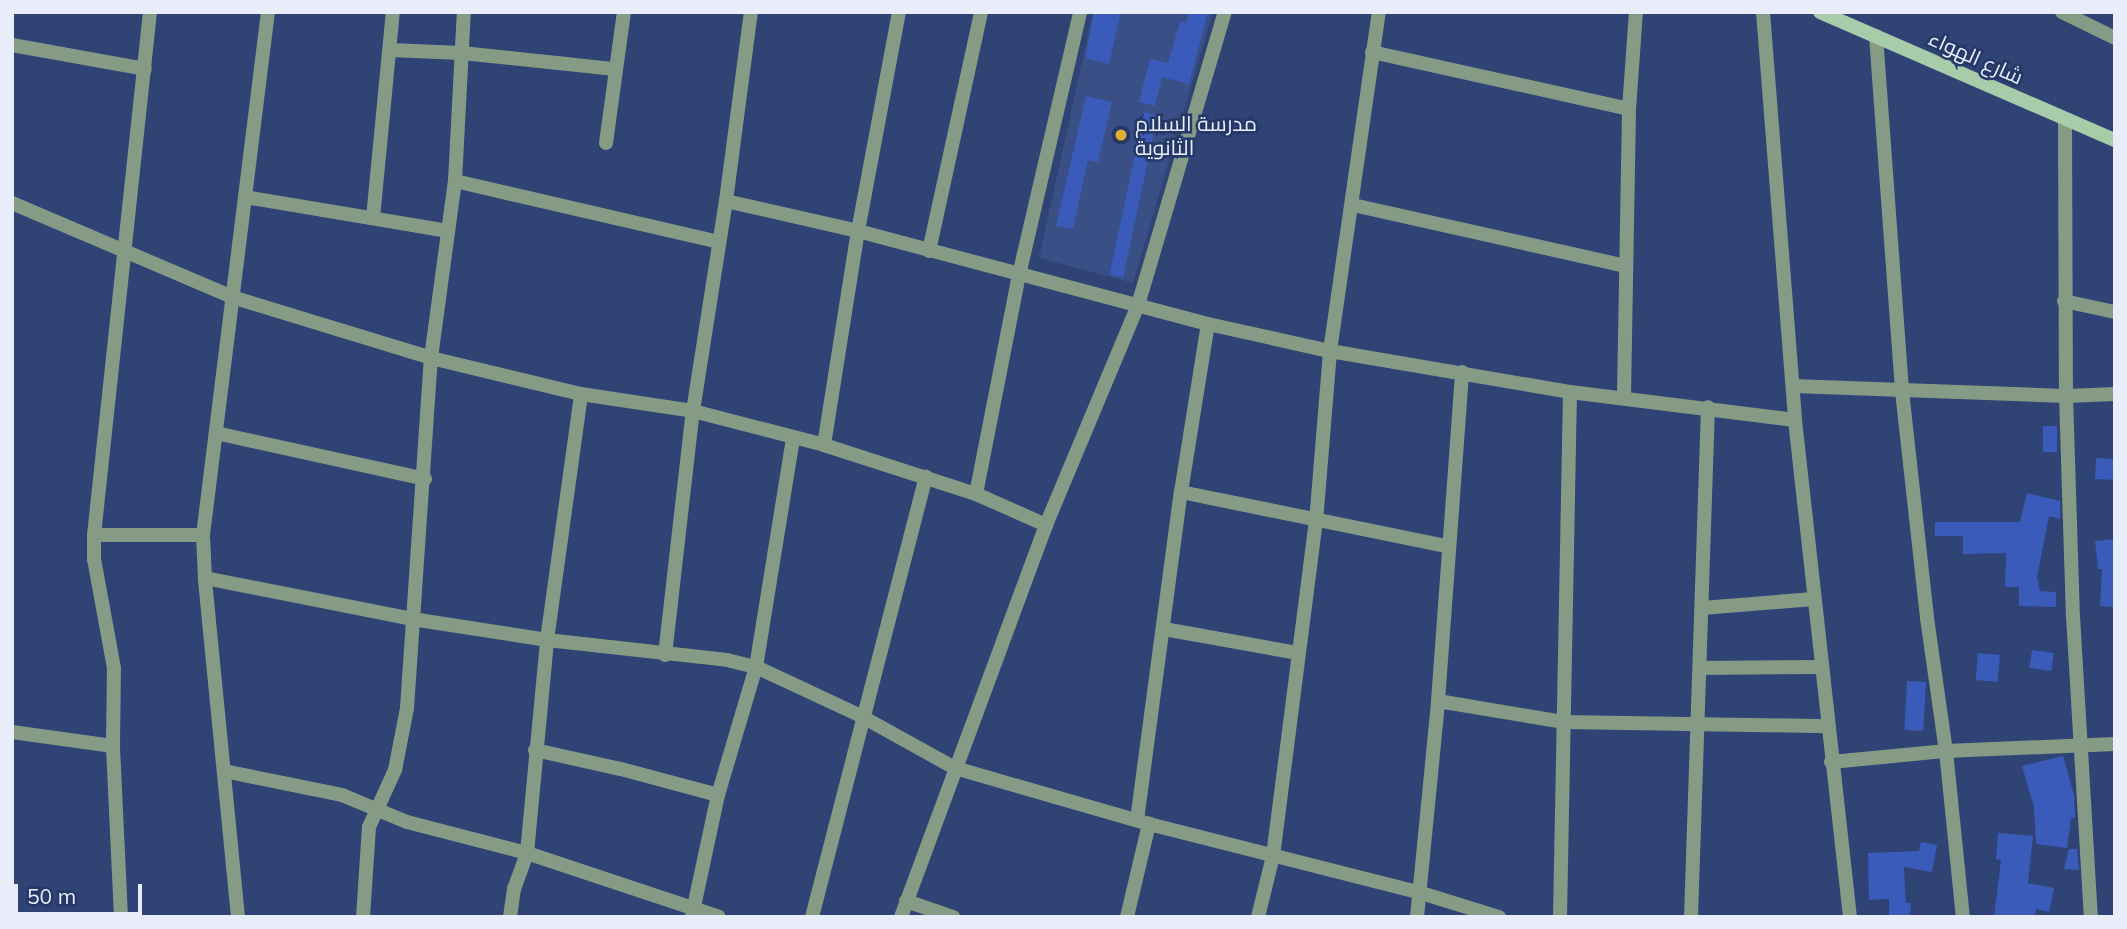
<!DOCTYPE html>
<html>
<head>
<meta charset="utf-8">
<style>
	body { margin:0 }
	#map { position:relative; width:2127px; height:929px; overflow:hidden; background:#2f4374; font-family:Mulish,Cairo,sans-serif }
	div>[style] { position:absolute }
	.built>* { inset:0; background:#394f85 }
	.building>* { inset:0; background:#3a5bba; transform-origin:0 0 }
	.street>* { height:14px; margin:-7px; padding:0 7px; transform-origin:7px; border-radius:7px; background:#859b86 }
	.secondary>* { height:14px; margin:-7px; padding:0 7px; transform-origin:7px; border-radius:7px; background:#a8cbaa }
	.dots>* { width:19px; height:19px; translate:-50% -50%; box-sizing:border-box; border:4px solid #253868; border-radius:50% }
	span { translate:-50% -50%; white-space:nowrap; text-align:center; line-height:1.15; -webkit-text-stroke:5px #253868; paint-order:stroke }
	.street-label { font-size:21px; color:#e8edf9 }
	.poi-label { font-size:21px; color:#e8edf9 }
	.left { translate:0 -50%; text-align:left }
	.frame { position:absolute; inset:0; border:14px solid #e8edf9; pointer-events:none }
	.scale { position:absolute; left:14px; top:884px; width:128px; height:32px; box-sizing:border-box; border:4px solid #e8edf9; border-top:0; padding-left:9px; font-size:21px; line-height:24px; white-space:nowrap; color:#e8edf9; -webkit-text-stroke:5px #253868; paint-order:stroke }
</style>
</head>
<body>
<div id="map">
	<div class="built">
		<i style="clip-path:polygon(1093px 12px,1213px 12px,1133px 283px,1039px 258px)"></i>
	</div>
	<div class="building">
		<i style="clip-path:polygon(1094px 12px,1121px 12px,1109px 64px,1085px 58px)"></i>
		<i style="clip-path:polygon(1189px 12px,1208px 12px,1189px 84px,1162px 77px,1155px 106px,1139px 102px,1150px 59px,1168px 63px,1180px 21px,1186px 23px)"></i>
		<i style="clip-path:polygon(1086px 96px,1112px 102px,1098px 162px,1088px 160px,1073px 229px,1056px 226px)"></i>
		<i style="left:1144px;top:112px;width:14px;height:166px;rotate:12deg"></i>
		<i style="left:2043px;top:426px;width:14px;height:26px"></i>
		<i style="left:2096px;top:458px;width:19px;height:21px;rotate:3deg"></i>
		<i style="clip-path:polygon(2027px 493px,2060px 501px,2060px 519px,2049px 516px,2037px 577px,2040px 591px,2056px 592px,2056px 607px,2019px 606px,2019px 587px,2005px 587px,2006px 553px,1963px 554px,1963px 536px,1935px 536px,1935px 522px,2020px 522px)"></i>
		<i style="clip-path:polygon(2115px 539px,2115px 607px,2100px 606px,2102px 569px,2098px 569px,2095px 541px)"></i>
		<i style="left:2032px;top:650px;width:22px;height:18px;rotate:8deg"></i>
		<i style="left:1978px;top:653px;width:22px;height:27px;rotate:5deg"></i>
		<i style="left:1907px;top:681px;width:19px;height:49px;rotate:3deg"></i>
		<i style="clip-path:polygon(2063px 756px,2074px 795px,2075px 818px,2071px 818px,2067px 848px,2036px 844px,2034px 807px,2022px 766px)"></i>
		<i style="clip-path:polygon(1998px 833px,2033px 836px,2028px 883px,2054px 888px,2049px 912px,2036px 909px,2035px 917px,1994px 917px,2001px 860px,1996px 859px)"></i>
		<i style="clip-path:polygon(1921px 842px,1937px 845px,1932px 872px,1904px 867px,1906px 903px,1911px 903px,1910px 916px,1889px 915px,1889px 899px,1869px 900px,1868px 853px,1919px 851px)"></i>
		<i style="clip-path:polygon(2069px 849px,2077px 849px,2079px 870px,2064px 869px)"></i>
	</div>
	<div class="street">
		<i style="left:1763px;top:12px;width:409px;rotate:85.5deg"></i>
		<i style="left:1795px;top:420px;width:500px;rotate:83.69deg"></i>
		<i style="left:2062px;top:12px;width:59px;rotate:26.1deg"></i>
		<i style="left:1876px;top:36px;width:356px;rotate:85.8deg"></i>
		<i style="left:1902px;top:391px;width:228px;rotate:83.7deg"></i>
		<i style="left:1927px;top:618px;width:134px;rotate:81.9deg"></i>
		<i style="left:1946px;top:751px;width:167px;rotate:84.2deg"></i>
		<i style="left:12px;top:45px;width:135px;rotate:10.2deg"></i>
		<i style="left:390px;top:50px;width:72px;rotate:2.4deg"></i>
		<i style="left:462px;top:53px;width:154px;rotate:6deg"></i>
		<i style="left:1372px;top:52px;width:263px;rotate:12.5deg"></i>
		<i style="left:2065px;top:119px;width:277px;rotate:89.8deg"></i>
		<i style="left:2066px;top:396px;width:220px;rotate:88.2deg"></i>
		<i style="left:2073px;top:616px;width:302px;rotate:86.6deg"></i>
		<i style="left:606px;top:143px;width:132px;rotate:-82.2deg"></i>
		<i style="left:455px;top:181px;width:271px;rotate:13deg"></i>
		<i style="left:245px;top:197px;width:206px;rotate:9.5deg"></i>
		<i style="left:726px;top:201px;width:135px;rotate:12.8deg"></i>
		<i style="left:858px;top:231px;width:362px;rotate:14.9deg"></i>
		<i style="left:1208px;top:324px;width:125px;rotate:12.5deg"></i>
		<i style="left:1330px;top:351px;width:243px;rotate:9.7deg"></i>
		<i style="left:1570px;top:392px;width:227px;rotate:7.1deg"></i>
		<i style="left:12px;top:203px;width:239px;rotate:23.1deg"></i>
		<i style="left:232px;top:297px;width:208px;rotate:17deg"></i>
		<i style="left:431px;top:358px;width:154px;rotate:13.5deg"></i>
		<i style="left:581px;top:394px;width:113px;rotate:8.6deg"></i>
		<i style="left:693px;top:411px;width:135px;rotate:14.5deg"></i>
		<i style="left:824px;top:445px;width:160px;rotate:17.9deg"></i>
		<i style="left:976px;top:494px;width:77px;rotate:23.9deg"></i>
		<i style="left:1353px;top:205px;width:280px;rotate:12.6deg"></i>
		<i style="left:373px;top:218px;width:207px;rotate:-84.5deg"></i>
		<i style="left:929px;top:251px;width:245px;rotate:-77.7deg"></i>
		<i style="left:2064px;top:301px;width:52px;rotate:12.2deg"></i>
		<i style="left:1793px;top:386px;width:273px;rotate:2.1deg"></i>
		<i style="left:2066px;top:396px;width:49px;rotate:-2.3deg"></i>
		<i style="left:1624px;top:396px;width:287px;rotate:-89deg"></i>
		<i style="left:1629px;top:109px;width:97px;rotate:-85.9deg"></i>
		<i style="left:216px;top:433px;width:214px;rotate:12.4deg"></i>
		<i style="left:824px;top:445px;width:217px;rotate:-81deg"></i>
		<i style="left:858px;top:231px;width:223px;rotate:-79.4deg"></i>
		<i style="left:1181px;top:492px;width:271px;rotate:11.5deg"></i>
		<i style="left:976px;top:494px;width:223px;rotate:-78.9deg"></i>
		<i style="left:1019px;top:275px;width:270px;rotate:-76.9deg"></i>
		<i style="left:94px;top:535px;width:109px"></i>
		<i style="left:205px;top:578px;width:211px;rotate:11.2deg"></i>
		<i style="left:412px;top:619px;width:137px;rotate:8.8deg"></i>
		<i style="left:547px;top:640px;width:181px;rotate:6.3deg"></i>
		<i style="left:727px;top:660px;width:30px;rotate:14deg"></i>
		<i style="left:756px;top:667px;width:116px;rotate:25deg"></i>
		<i style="left:861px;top:716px;width:107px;rotate:29deg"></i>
		<i style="left:955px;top:768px;width:202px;rotate:16.1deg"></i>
		<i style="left:1149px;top:824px;width:277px;rotate:14.2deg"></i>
		<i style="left:1418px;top:892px;width:85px;rotate:17.2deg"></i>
		<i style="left:1702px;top:608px;width:112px;rotate:-4.6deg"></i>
		<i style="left:1164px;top:629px;width:135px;rotate:10.2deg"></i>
		<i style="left:665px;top:655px;width:246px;rotate:-83.5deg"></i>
		<i style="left:693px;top:411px;width:213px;rotate:-81.1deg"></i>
		<i style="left:726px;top:201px;width:191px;rotate:-82.5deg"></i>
		<i style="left:1700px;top:668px;width:122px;rotate:-0.5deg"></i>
		<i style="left:1438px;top:701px;width:128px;rotate:9.5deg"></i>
		<i style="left:1564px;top:722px;width:264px;rotate:0.9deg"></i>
		<i style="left:12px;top:732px;width:102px;rotate:7.9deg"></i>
		<i style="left:535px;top:750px;width:88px;rotate:12.5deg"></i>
		<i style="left:621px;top:769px;width:100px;rotate:15deg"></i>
		<i style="left:1831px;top:762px;width:116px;rotate:-5.5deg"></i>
		<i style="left:1946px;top:751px;width:169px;rotate:-2.4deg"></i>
		<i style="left:224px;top:771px;width:120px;rotate:11.5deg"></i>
		<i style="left:342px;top:795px;width:70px;rotate:22.6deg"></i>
		<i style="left:407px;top:822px;width:124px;rotate:14.5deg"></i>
		<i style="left:527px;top:853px;width:202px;rotate:18.4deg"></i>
		<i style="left:1137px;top:820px;width:331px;rotate:-82.4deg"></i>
		<i style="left:1181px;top:492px;width:170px;rotate:-80.9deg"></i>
		<i style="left:906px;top:901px;width:50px;rotate:18.8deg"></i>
		<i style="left:692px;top:916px;width:124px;rotate:-77.9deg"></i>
		<i style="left:718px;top:795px;width:134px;rotate:-73.5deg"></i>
		<i style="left:756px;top:667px;width:231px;rotate:-80.8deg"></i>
		<i style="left:121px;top:917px;width:171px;rotate:-92.7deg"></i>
		<i style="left:113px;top:746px;width:78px;rotate:-89.3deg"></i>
		<i style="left:114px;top:668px;width:111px;rotate:-100.4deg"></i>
		<i style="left:94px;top:559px;width:24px;rotate:-90deg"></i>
		<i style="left:94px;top:535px;width:526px;rotate:-83.89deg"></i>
		<i style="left:238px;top:917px;width:341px;rotate:-95.6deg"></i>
		<i style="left:205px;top:578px;width:43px;rotate:-92.7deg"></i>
		<i style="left:203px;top:535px;width:527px;rotate:-82.92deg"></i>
		<i style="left:363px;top:917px;width:90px;rotate:-86.2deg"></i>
		<i style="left:369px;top:827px;width:63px;rotate:-65.5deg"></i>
		<i style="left:395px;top:770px;width:63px;rotate:-79deg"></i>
		<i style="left:407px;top:708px;width:351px;rotate:-86.1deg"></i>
		<i style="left:431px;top:358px;width:179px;rotate:-82.3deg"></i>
		<i style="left:455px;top:181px;width:169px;rotate:-87deg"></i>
		<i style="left:510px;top:917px;width:28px;rotate:-82deg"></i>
		<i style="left:514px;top:889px;width:38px;rotate:-70deg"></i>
		<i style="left:527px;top:853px;width:214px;rotate:-84.6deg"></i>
		<i style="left:547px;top:640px;width:248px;rotate:-82.1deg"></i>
		<i style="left:812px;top:917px;width:455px;rotate:-75.5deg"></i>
		<i style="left:901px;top:917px;width:418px;rotate:-69.7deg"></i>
		<i style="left:1046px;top:525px;width:238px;rotate:-67.3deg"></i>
		<i style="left:1138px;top:305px;width:306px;rotate:-73.5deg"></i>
		<i style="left:1127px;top:917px;width:96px;rotate:-76.7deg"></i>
		<i style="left:1258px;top:917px;width:63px;rotate:-76.2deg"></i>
		<i style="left:1273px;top:856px;width:337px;rotate:-82.7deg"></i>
		<i style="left:1316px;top:522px;width:172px;rotate:-85.3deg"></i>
		<i style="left:1330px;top:351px;width:343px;rotate:-81.8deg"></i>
		<i style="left:1417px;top:917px;width:217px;rotate:-84.4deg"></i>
		<i style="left:1438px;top:701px;width:330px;rotate:-85.8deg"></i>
		<i style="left:1560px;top:917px;width:525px;rotate:-88.91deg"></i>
		<i style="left:1691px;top:917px;width:510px;rotate:-88.09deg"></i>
	</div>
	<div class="secondary">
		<i style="left:1820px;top:12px;width:322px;rotate:23.5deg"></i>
	</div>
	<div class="dots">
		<i style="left:1121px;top:135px;background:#e0b034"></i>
	</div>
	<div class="street-label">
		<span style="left:1976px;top:57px;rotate:24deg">شارع الهواء</span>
	</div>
	<div class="poi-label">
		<span class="left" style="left:1135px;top:135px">مدرسة السلام<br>الثانوية</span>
	</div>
	<div class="frame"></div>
	<div class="scale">50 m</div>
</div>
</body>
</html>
